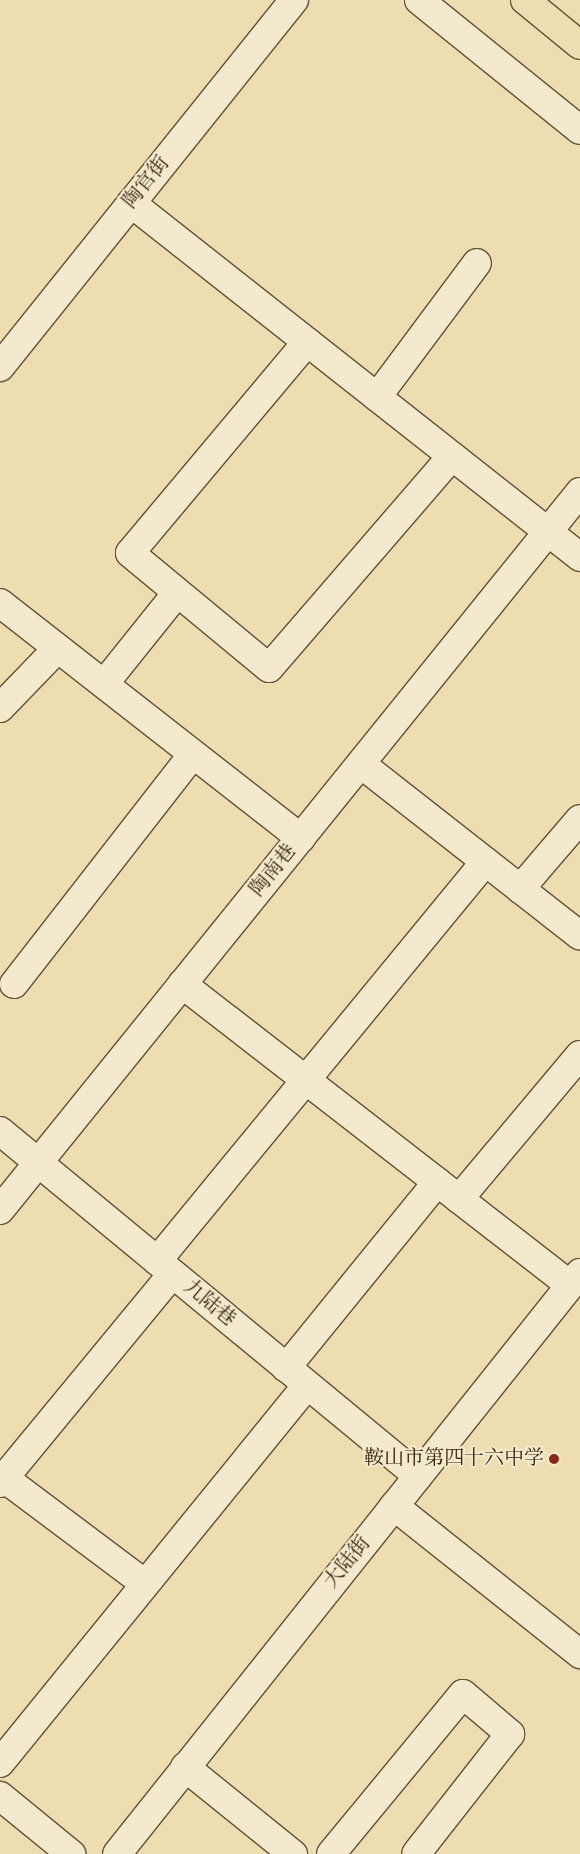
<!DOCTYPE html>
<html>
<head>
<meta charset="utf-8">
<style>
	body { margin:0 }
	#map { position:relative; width:580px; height:1854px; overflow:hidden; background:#edddb0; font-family:Vollkorn,"Noto Serif SC",serif }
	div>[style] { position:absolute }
	.roads { filter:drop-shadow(1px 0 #645237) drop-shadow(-1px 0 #645237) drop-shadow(0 1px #645237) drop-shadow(0 -1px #645237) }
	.minor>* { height:28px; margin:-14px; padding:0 14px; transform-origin:14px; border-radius:14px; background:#f3e9cc }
	.major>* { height:28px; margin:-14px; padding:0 14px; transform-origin:14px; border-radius:14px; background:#edddb0 }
	.dots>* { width:14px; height:14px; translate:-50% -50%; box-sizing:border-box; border:2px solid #f3e9cc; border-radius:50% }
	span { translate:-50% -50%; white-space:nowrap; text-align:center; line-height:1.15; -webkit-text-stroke:4px #f3e9cc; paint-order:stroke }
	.street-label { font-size:20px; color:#36230f }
	.poi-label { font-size:20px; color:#36230f }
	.right { translate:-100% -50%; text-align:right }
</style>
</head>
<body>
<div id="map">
	<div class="roads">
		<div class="minor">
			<i style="left:419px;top:0;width:207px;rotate:38.9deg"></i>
			<i style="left:131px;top:203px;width:572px;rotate:38.25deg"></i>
			<i style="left:307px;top:342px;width:275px;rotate:130deg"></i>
			<i style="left:130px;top:553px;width:180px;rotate:39.6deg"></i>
			<i style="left:269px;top:668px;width:280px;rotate:-49.2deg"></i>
			<i style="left:0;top:367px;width:470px;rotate:-51.3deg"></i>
			<i style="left:377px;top:397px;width:167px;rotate:-53.3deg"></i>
			<i style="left:0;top:603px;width:382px;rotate:38deg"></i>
			<i style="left:104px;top:684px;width:117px;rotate:-51.3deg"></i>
			<i style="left:0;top:708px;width:83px;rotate:-46deg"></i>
			<i style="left:361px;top:764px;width:278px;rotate:38.1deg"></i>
			<i style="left:520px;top:889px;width:92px;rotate:-49.4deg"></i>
			<i style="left:14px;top:984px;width:291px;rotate:-52.1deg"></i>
			<i style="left:182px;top:984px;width:491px;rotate:37.8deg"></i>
			<i style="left:0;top:1131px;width:542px;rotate:39.53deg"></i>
			<i style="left:459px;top:1199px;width:188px;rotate:-50deg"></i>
			<i style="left:0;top:1210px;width:923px;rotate:-51.07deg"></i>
			<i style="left:157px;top:1261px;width:517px;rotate:-50.58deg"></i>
			<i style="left:286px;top:1368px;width:240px;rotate:-50.9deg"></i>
			<i style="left:0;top:1475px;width:181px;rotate:36.9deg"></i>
			<i style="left:0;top:1483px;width:271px;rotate:-50.5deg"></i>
			<i style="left:394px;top:1506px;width:238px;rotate:38.5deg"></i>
			<i style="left:0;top:1763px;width:487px;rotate:-50.9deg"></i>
			<i style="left:185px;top:1767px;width:139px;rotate:38.9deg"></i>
			<i style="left:0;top:1796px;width:92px;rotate:39.2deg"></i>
			<i style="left:117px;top:1854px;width:743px;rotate:-51.45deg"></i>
			<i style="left:331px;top:1854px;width:207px;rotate:-50.5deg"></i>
			<i style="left:463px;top:1694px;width:62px;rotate:40.4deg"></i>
			<i style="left:510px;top:1734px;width:152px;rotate:128.1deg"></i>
		</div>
		<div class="major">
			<i style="left:525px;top:0;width:71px;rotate:39.3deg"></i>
		</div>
	</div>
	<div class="dots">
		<i style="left:554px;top:1459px;background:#8f2418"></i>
	</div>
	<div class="street-label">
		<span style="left:147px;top:183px;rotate:-51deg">陶官街</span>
		<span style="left:274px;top:871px;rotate:-51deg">陶南巷</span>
		<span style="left:209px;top:1304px;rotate:40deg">九陆巷</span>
		<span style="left:348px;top:1563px;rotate:-51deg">大陆街</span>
	</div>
	<div class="poi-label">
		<span class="right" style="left:544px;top:1459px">鞍山市第四十六中学</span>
	</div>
</div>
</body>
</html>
